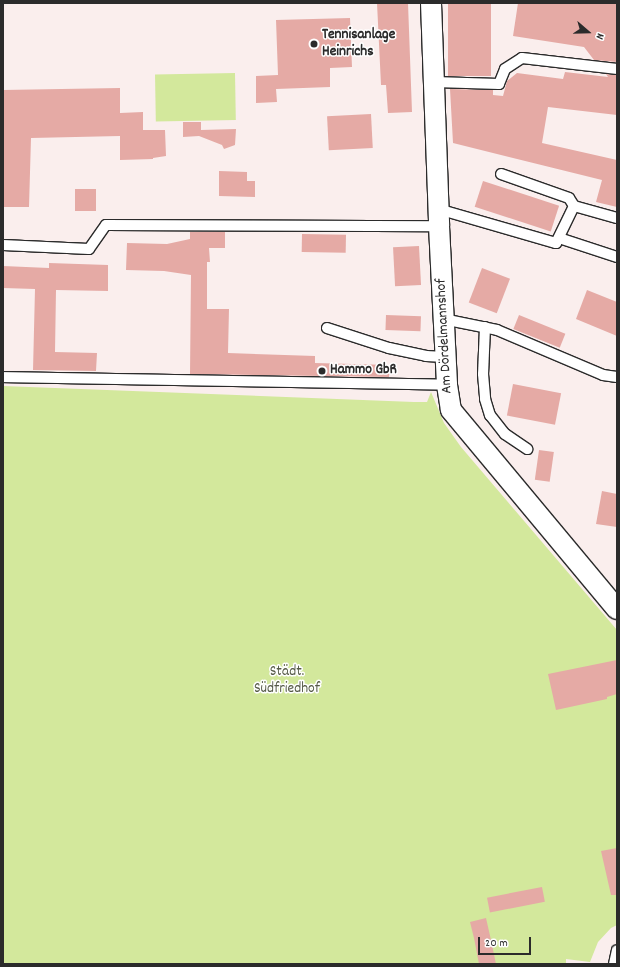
<!DOCTYPE html>
<html>
<head>
<meta charset="utf-8">
<style>
	body { margin:0 }
	#map { position:relative; width:620px; height:967px; overflow:hidden; background:#faeeed; font-family:Dekko,sans-serif }
	div>[style] { position:absolute }
	.green>* { inset:0; background:#d3e89c; transform-origin:0 0 }
	.building>* { inset:0; background:#e5aaa5; transform-origin:0 0 }
	.roads { filter:drop-shadow(1px 0 #2b2b2b) drop-shadow(-1px 0 #2b2b2b) drop-shadow(0 1px #2b2b2b) drop-shadow(0 -1px #2b2b2b) }
	.lane>* { height:10px; margin:-5px; padding:0 5px; transform-origin:5px; border-radius:5px; background:#fff }
	.street>* { height:20px; margin:-10px; padding:0 10px; transform-origin:10px; border-radius:10px; background:#fff }
	.dots>* { width:11px; height:11px; translate:-50% -50%; box-sizing:border-box; border:2px solid #fff; border-radius:50% }
	span { translate:-50% -50%; white-space:nowrap; text-align:center; line-height:1.15; -webkit-text-stroke:3px #fff; paint-order:stroke }
	.poi-label { font-size:15px; color:#2b2b2b; font-weight:700 }
	.left { translate:0 -50%; text-align:left }
	.street-label { font-size:15px; color:#2b2b2b }
	.park-label { font-size:15px; color:#555a47 }
	.frame { position:absolute; inset:0; border:4px solid #2b2b2b; pointer-events:none }
	.north { position:absolute; left:568px; top:12px; width:40px; height:40px; -webkit-text-stroke:3px #fff; paint-order:stroke; rotate:110deg; font-size:11px; font-weight:700; line-height:16px; text-align:center; color:#2b2b2b }
	.north::after { content:''; display:block; margin:auto; width:14px; height:18px; background:#2b2b2b; clip-path:polygon(50% 0,100% 100%,50% 72%,0 100%) }
	.scale { position:absolute; left:478px; top:937px; width:53px; height:18px; box-sizing:border-box; border:2px solid #2b2b2b; border-top:0; padding-left:5px; font-size:12px; line-height:14px; white-space:nowrap; color:#2b2b2b; -webkit-text-stroke:3px #fff; paint-order:stroke }
</style>
</head>
<body>
<div id="map">
	<div class="green">
		<i style="left:235px;top:73px;width:47px;height:80px;rotate:89deg"></i>
		<i style="clip-path:polygon(3px 386px,414px 402px,427px 402px,431px 392px,444px 423px,461px 447px,617px 630px,617px 925px,611px 928px,598px 942px,590px 962px,566px 959px,566px 964px,3px 964px)"></i>
	</div>
	<div class="building">
		<i style="clip-path:polygon(377px 3px,408px 3px,412px 112px,388px 113px,386px 85px,381px 85px)"></i>
		<i style="left:448px;top:3px;width:43px;height:73px"></i>
		<i style="clip-path:polygon(518px 3px,617px 3px,617px 62px,594px 60px,584px 47px,513px 36px)"></i>
		<i style="clip-path:polygon(350px 18px,352px 67px,330px 68px,330px 87px,276px 89px,277px 102px,256px 103px,256px 76px,278px 75px,276px 20px)"></i>
		<i style="clip-path:polygon(565px 72px,608px 77px,606px 74px,617px 75px,617px 115px,548px 107px,542px 143px,617px 160px,617px 207px,596px 202px,602px 180px,453px 143px,450px 89px,493px 90px,493px 95px,503px 96px,507px 81px,517px 73px,563px 79px)"></i>
		<i style="clip-path:polygon(120px 88px,120px 113px,143px 112px,143px 130px,165px 130px,166px 156px,153px 158px,153px 159px,120px 160px,120px 136px,31px 138px,29px 207px,3px 207px,3px 90px)"></i>
		<i style="left:371px;top:114px;width:34px;height:44px;rotate:87deg"></i>
		<i style="clip-path:polygon(183px 122px,201px 122px,201px 130px,236px 129px,235px 145px,224px 149px,222px 145px,199px 136px,183px 137px)"></i>
		<i style="clip-path:polygon(219px 171px,247px 172px,247px 181px,255px 181px,255px 197px,219px 196px)"></i>
		<i style="left:483px;top:181px;width:80px;height:27px;rotate:18deg"></i>
		<i style="left:75px;top:189px;width:21px;height:22px"></i>
		<i style="clip-path:polygon(190px 232px,225px 232px,225px 248px,209px 248px,210px 262px,207px 262px,207px 309px,229px 309px,228px 353px,315px 356px,315px 363px,390px 365px,389px 377px,190px 374px,191px 275px,164px 271px,126px 270px,127px 243px,167px 244px,190px 239px)"></i>
		<i style="left:302px;top:234px;width:44px;height:18px;rotate:1deg"></i>
		<i style="left:419px;top:246px;width:39px;height:26px;rotate:87deg"></i>
		<i style="clip-path:polygon(49px 263px,108px 265px,108px 291px,56px 290px,55px 352px,97px 353px,96px 371px,33px 370px,35px 289px,3px 288px,3px 266px,49px 268px)"></i>
		<i style="left:482px;top:268px;width:30px;height:37px;rotate:21deg"></i>
		<i style="clip-path:polygon(587px 290px,617px 302px,617px 336px,576px 319px)"></i>
		<i style="left:386px;top:315px;width:35px;height:15px;rotate:2deg"></i>
		<i style="left:519px;top:315px;width:50px;height:15px;rotate:22deg"></i>
		<i style="left:513px;top:384px;width:49px;height:32px;rotate:11deg"></i>
		<i style="left:539px;top:450px;width:15px;height:30px;rotate:8deg"></i>
		<i style="clip-path:polygon(602px 491px,617px 494px,617px 527px,596px 524px)"></i>
		<i style="clip-path:polygon(617px 660px,617px 694px,607px 697px,607px 699px,556px 710px,548px 674px)"></i>
		<i style="clip-path:polygon(617px 848px,617px 895px,611px 895px,601px 851px)"></i>
		<i style="left:542px;top:887px;width:15px;height:56px;rotate:79deg"></i>
		<i style="clip-path:polygon(486px 918px,491px 940px,496px 964px,479px 964px,474px 938px,470px 922px)"></i>
	</div>
	<div class="roads">
		<div class="lane">
			<i style="left:434px;top:82px;width:65px;rotate:1.8deg"></i>
			<i style="left:499px;top:84px;width:16px;rotate:-68deg"></i>
			<i style="left:505px;top:69px;width:20px;rotate:-33deg"></i>
			<i style="left:522px;top:58px;width:96px;rotate:6.6deg"></i>
			<i style="left:574px;top:206px;width:45px;rotate:15.6deg"></i>
			<i style="left:438px;top:209px;width:123px;rotate:16.1deg"></i>
			<i style="left:556px;top:243px;width:41px;rotate:-64.1deg"></i>
			<i style="left:574px;top:206px;width:9px;rotate:-122deg"></i>
			<i style="left:569px;top:198px;width:72px;rotate:-160.6deg"></i>
			<i style="left:559px;top:238px;width:61px;rotate:18.1deg"></i>
			<i style="left:3px;top:245px;width:86px;rotate:2.7deg"></i>
			<i style="left:89px;top:249px;width:29px;rotate:-55deg"></i>
			<i style="left:106px;top:225px;width:333px;rotate:0.2deg"></i>
			<i style="left:443px;top:319px;width:55px;rotate:11.5deg"></i>
			<i style="left:497px;top:330px;width:115px;rotate:23deg"></i>
			<i style="left:603px;top:375px;width:14px;rotate:8deg"></i>
			<i style="left:485px;top:327px;width:47px;rotate:92.4deg"></i>
			<i style="left:483px;top:374px;width:25px;rotate:85deg"></i>
			<i style="left:485px;top:399px;width:17px;rotate:73deg"></i>
			<i style="left:490px;top:415px;width:24px;rotate:52deg"></i>
			<i style="left:505px;top:434px;width:27px;rotate:34deg"></i>
			<i style="left:327px;top:328px;width:65px;rotate:17.9deg"></i>
			<i style="left:389px;top:348px;width:38px;rotate:12deg"></i>
			<i style="left:426px;top:356px;width:19px;rotate:3deg"></i>
			<i style="left:3px;top:377px;width:444px;rotate:1deg"></i>
			<i style="left:614px;top:964px;width:14px;rotate:-78deg"></i>
		</div>
		<div class="street">
			<i style="left:431px;top:3px;width:223px;rotate:87.9deg"></i>
			<i style="left:439px;top:226px;width:159px;rotate:87.1deg"></i>
			<i style="left:447px;top:385px;width:25px;rotate:81deg"></i>
			<i style="left:451px;top:410px;width:259px;rotate:50.2deg"></i>
		</div>
	</div>
	<div class="dots">
		<i style="left:314px;top:44px;background:#2b2b2b"></i>
		<i style="left:322px;top:371px;background:#2b2b2b"></i>
	</div>
	<div class="poi-label">
		<span class="left" style="left:322px;top:44px">Tennisanlage<br>Heinrichs</span>
		<span class="left" style="left:330px;top:371px">Hammo GbR</span>
	</div>
	<div class="street-label">
		<span style="left:445px;top:336px;rotate:-93deg">Am Dördelmannshof</span>
	</div>
	<div class="park-label">
		<span style="left:287px;top:681px">Städt.<br>Südfriedhof</span>
	</div>
	<div class="frame"></div>
	<div class="north">N</div>
	<div class="scale">20 m</div>
</div>
</body>
</html>
